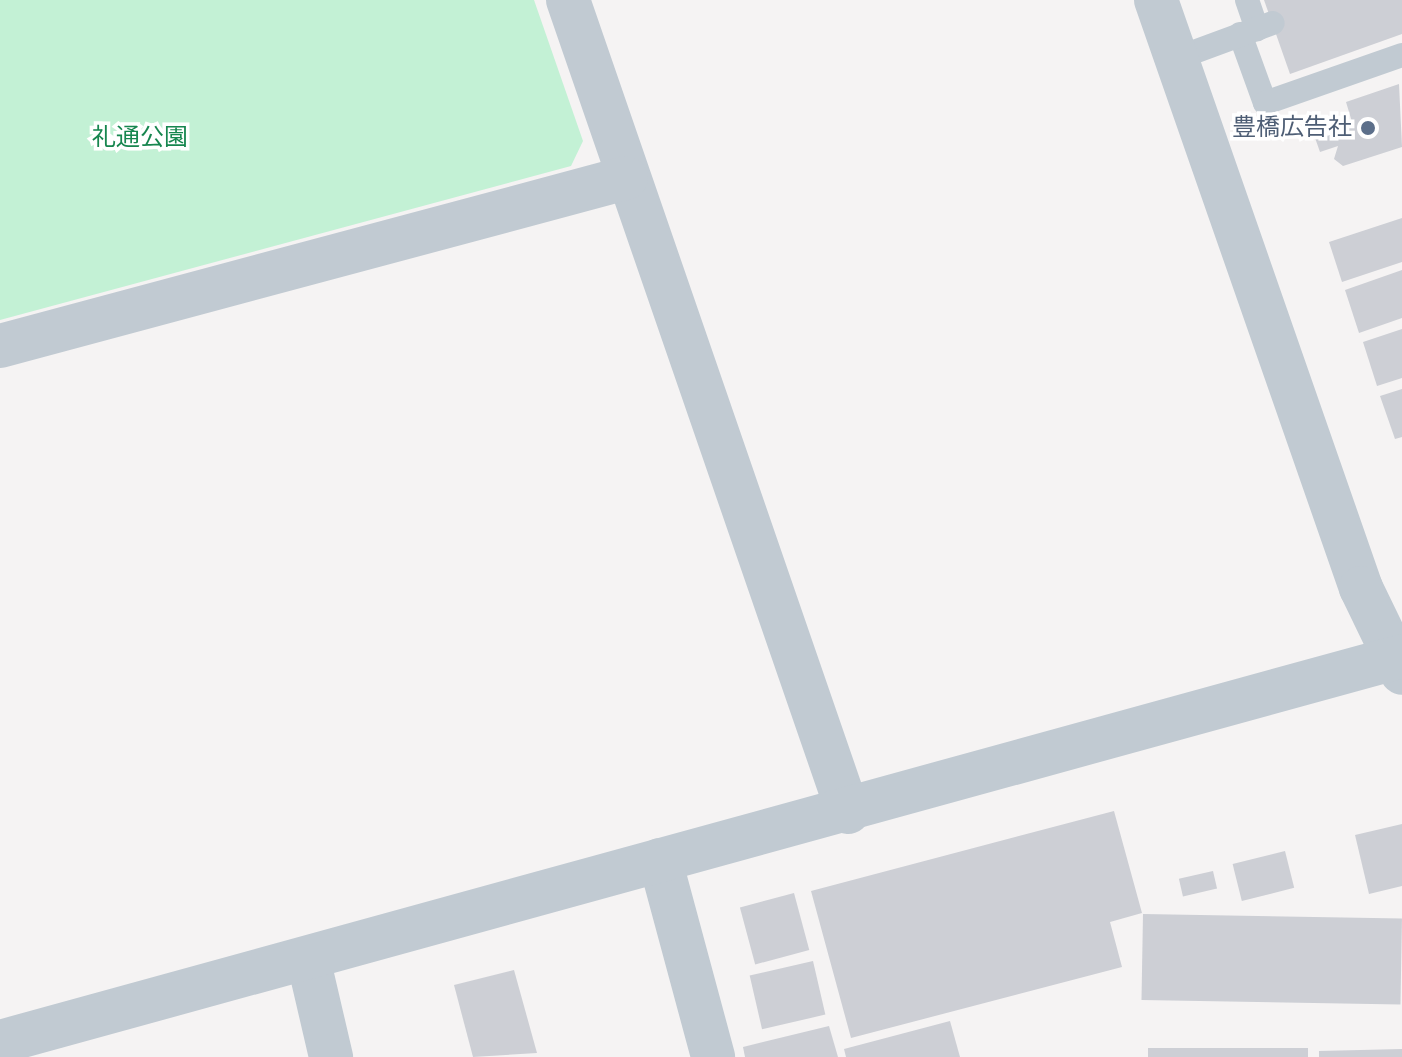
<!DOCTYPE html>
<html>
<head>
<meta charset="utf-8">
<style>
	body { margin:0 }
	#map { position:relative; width:1402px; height:1057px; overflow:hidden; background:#f5f3f3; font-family:Roboto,"Noto Sans JP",sans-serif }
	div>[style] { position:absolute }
	.green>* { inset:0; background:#c3f1d5 }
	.building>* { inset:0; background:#cdcfd5; transform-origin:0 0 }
	.service>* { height:24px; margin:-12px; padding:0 12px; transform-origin:12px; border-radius:12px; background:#c1cad2 }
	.minor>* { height:44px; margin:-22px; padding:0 22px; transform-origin:22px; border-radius:22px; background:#c1cad2 }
	.tertiary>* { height:44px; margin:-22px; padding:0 22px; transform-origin:22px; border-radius:22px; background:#c1cad2 }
	.dots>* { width:22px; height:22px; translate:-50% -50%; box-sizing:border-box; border:4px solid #fff; border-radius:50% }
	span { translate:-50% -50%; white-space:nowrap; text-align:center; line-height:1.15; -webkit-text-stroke:7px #fff; paint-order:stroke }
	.service-label { font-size:24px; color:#4e5e75 }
	.right { translate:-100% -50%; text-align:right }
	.park-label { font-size:24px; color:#17864f }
</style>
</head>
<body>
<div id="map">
	<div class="green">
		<i style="clip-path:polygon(0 0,534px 0,583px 141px,571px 166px,0 320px)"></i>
	</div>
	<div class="building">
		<i style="clip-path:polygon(1264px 0,1402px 0,1402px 34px,1290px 74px)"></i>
		<i style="clip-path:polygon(1399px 84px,1402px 147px,1343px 166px,1334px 159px,1338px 146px,1320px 152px,1314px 135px,1352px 122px,1346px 102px)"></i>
		<i style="clip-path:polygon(1402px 218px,1402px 262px,1342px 282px,1329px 242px)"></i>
		<i style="clip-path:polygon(1402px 270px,1402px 318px,1359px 333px,1345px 290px)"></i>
		<i style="clip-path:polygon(1402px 329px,1402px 378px,1377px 386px,1363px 342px)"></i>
		<i style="clip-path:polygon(1402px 389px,1402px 437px,1395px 439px,1380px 396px)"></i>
		<i style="clip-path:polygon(1114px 811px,1142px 913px,1110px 922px,1122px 967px,851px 1038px,811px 891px)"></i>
		<i style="clip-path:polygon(1402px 824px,1402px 886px,1369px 894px,1355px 835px)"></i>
		<i style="left:1285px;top:851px;width:38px;height:54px;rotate:76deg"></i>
		<i style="left:1213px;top:871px;width:18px;height:35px;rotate:77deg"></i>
		<i style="left:794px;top:893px;width:59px;height:56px;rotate:75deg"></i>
		<i style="left:1143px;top:914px;width:259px;height:86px;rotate:1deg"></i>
		<i style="left:813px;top:961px;width:55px;height:65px;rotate:77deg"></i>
		<i style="clip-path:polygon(514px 970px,537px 1053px,473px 1057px,454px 985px)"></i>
		<i style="clip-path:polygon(950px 1021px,960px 1057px,846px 1057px,844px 1049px)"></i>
		<i style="clip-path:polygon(829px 1026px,838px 1057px,745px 1057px,743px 1047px)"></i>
		<i style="left:1148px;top:1048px;width:160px;height:9px"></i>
		<i style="clip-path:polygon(1402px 1049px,1402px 1057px,1319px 1057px,1319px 1051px)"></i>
	</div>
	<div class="service">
		<i style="left:1247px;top:0;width:31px;rotate:71deg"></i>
		<i style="left:1240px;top:34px;width:73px;rotate:70.1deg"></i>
		<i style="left:1265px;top:103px;width:145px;rotate:-19.3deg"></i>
		<i style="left:1175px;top:59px;width:104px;rotate:-20.2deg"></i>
	</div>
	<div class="minor">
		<i style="left:568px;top:0;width:859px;rotate:70.97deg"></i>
		<i style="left:1156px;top:0;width:623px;rotate:70.78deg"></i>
		<i style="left:1361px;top:588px;width:94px;rotate:64.2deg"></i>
		<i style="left:0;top:346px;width:648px;rotate:-15.02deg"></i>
		<i style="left:660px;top:860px;width:204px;rotate:74.9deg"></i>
		<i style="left:308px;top:958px;width:102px;rotate:76.9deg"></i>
	</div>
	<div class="tertiary">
		<i style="left:0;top:1042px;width:1454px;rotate:-15.39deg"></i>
	</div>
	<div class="dots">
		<i style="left:1368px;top:128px;background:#5c6f8a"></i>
	</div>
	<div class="service-label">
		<span class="right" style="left:1352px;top:128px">豊橋広告社</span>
	</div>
	<div class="park-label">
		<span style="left:140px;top:138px">礼通公園</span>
	</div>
</div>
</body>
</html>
